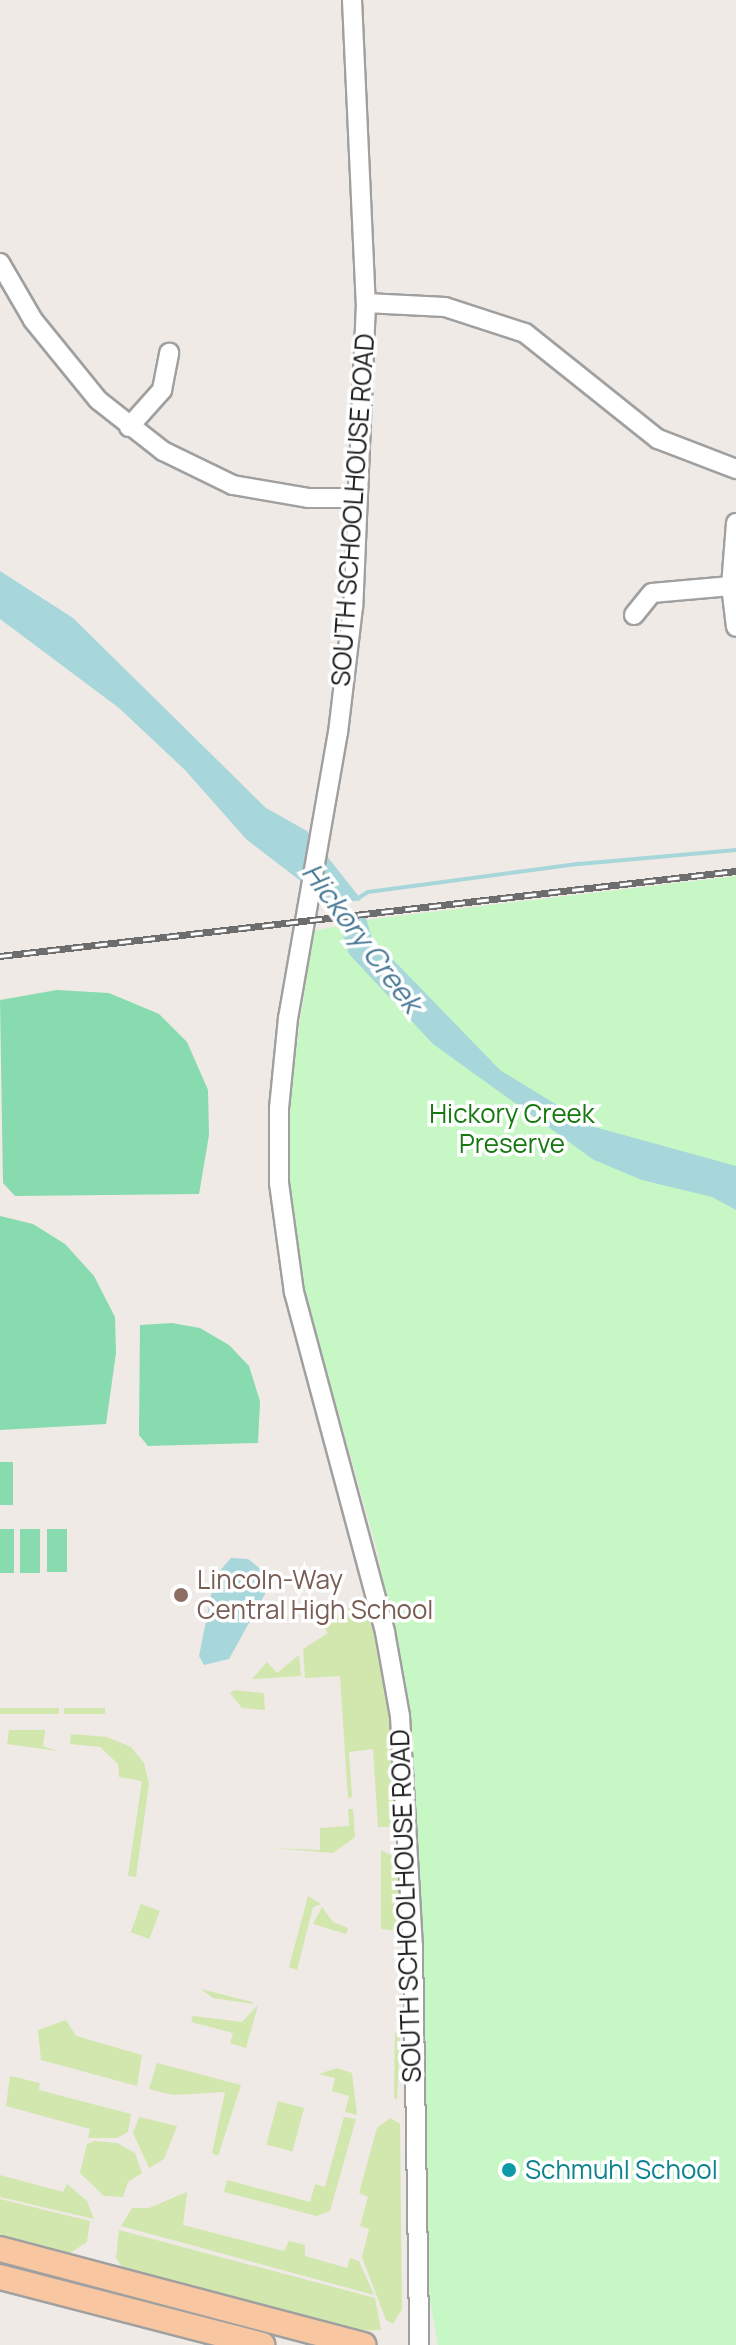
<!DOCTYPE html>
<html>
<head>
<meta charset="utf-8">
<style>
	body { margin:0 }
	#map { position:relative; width:736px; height:2345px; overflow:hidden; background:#efeae5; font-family:Manrope,sans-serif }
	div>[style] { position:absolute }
	.grass>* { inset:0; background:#d1e7ad; transform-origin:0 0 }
	.park>* { inset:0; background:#c7f7c4 }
	.pitch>* { inset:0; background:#87dbaf; transform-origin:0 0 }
	.water>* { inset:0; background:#a7d6db }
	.pier>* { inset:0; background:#efeae5 }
	.stream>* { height:4px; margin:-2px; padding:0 2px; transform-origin:2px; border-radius:2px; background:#a7d6db }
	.roads { filter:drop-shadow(2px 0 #a0a0a0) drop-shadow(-2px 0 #a0a0a0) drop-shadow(0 2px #a0a0a0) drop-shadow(0 -2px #a0a0a0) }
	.minor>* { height:18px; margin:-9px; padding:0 9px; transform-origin:9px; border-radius:9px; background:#fff }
	.major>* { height:24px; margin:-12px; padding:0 12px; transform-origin:12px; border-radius:12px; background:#f8c7a1 }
	.rail>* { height:7px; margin-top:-3.5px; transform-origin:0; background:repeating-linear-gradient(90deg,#fff 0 12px,#6d6d6d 0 24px); box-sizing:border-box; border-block:2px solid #6d6d6d }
	.dots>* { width:22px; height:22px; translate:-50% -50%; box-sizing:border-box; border:4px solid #fff; border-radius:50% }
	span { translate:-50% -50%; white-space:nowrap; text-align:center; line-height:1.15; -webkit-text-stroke:7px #fff; paint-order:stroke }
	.street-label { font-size:26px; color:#1f1f1f }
	.park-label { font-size:26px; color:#167910 }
	.education-label { font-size:26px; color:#785e54 }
	.left { translate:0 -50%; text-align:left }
	.culture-label { font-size:26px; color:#0d838f }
	.water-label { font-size:28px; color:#467793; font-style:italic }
</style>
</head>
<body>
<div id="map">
	<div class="grass">
		<i style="clip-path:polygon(351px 1607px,362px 1611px,377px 1633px,392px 1734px,398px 1822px,392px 1827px,378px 1827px,373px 1749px,349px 1752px,352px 1797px,348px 1798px,340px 1676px,305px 1678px,303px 1649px,328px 1633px,322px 1624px)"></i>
		<i style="clip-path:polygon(299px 1655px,301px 1676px,252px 1679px,267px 1662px,277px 1673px)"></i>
		<i style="clip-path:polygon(235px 1690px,264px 1693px,265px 1710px,242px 1708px,230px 1693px)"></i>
		<i style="left:59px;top:1708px;width:6px;height:59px;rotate:90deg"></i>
		<i style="left:64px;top:1708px;width:41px;height:6px"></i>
		<i style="clip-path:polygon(9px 1730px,45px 1730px,43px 1746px,58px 1751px,7px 1744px)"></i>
		<i style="clip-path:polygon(71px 1734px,107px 1737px,131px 1747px,144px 1763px,149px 1784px,136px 1877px,128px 1876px,142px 1781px,119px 1777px,118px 1764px,100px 1747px,70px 1744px)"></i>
		<i style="clip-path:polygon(348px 1809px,353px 1809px,355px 1837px,333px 1853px,273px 1848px,320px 1850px,320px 1828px,349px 1826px)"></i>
		<i style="clip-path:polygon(381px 1850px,400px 1860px,399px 1931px,381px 1929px)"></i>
		<i style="clip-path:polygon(308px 1896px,321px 1904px,313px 1907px,297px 1970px,289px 1967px)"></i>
		<i style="left:141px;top:1904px;width:20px;height:30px;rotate:20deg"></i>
		<i style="clip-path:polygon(322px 1907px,333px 1922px,348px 1928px,346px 1934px,313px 1924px)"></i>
		<i style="clip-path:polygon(201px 1989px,252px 2002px,254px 2004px,213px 1998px)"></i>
		<i style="clip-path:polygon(258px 2005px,246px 2048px,230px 2043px,233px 2033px,191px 2022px,193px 2016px,242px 2022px)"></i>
		<i style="clip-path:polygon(66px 2020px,76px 2036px,142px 2055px,137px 2086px,41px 2060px,38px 2030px)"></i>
		<i style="clip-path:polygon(395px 2032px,400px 2035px,397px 2100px,394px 2098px)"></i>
		<i style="clip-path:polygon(157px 2063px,241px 2085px,218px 2156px,212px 2153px,225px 2092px,173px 2095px,149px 2089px)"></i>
		<i style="clip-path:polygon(337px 2068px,352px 2073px,357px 2115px,345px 2112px,349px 2096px,332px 2091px,335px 2078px,319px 2074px)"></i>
		<i style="clip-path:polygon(10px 2076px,40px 2083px,39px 2090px,131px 2114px,128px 2132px,117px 2138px,88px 2138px,90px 2129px,6px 2106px)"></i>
		<i style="left:278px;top:2101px;width:27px;height:45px;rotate:15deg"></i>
		<i style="clip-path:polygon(139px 2117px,177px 2126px,164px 2159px,149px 2168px,133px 2133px)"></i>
		<i style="clip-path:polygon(344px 2117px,356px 2119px,330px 2211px,317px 2216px,224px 2192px,227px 2180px,310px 2202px,315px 2184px,325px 2187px)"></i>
		<i style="clip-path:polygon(390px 2118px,400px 2124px,402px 2309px,393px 2324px,386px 2320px,362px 2257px,369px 2229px,360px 2226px,368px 2197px,359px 2193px,377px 2128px)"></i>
		<i style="clip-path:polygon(95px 2141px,117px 2143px,135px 2153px,142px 2173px,128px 2182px,123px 2197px,104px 2196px,80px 2173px,87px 2144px)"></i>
		<i style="clip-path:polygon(0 2175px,63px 2192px,67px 2184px,87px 2201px,94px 2219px,0 2197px)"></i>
		<i style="clip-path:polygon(187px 2192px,183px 2225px,284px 2251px,289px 2241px,305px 2245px,305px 2256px,347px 2268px,350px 2258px,359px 2261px,374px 2295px,121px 2226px,132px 2208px,149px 2208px)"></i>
		<i style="clip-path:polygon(0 2199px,90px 2221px,87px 2242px,64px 2257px,0 2241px)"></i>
		<i style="clip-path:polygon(119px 2230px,375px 2298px,381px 2330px,352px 2331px,126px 2273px,116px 2258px)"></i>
		<i style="clip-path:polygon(0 2259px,167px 2302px,166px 2305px,0 2267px)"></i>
	</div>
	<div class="park">
		<i style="clip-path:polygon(736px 876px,736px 2345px,438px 2345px,427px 2285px,402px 1673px,377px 1550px,302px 1284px,289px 1181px,290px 1092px,313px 931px,373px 919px)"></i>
	</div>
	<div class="pitch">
		<i style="clip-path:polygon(57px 990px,109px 993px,159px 1014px,187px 1042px,208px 1090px,209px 1135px,199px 1194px,15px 1196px,3px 1183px,0 1000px)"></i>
		<i style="clip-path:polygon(0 1216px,33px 1224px,65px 1244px,94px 1276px,115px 1317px,116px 1353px,106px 1424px,0 1430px)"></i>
		<i style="clip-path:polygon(172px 1323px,200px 1328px,229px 1345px,249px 1366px,260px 1401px,258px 1443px,148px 1446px,139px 1435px,140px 1325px)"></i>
		<i style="left:0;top:1462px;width:13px;height:43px"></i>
		<i style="left:0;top:1529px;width:14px;height:44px"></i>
		<i style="left:20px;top:1529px;width:20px;height:44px"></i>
		<i style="left:47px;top:1529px;width:20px;height:43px"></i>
	</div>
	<div class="water">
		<i style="clip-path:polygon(0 571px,73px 618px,266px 808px,307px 831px,360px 898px,372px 938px,500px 1070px,591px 1126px,736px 1166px,736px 1210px,712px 1197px,642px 1180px,594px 1160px,433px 1044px,349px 954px,337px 916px,302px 882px,246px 839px,185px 770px,119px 708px,0 619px)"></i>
		<i style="clip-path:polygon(231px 1558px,248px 1559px,266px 1573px,265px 1594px,229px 1659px,204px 1665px,199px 1656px,215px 1576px)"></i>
	</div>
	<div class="pier">
		<i style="clip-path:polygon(326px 851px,317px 905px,365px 900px,369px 917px,334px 921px,333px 919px,323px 912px,302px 888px)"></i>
	</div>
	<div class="stream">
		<i style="left:360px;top:897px;width:9px;rotate:-32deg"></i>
		<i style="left:368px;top:892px;width:213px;rotate:-7.6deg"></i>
		<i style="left:579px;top:864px;width:158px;rotate:-5.1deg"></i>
	</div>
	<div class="roads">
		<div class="minor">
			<i style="left:352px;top:0;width:303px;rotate:87.4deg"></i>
			<i style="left:366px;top:303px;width:304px;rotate:92.4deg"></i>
			<i style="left:353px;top:607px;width:126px;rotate:96.8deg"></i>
			<i style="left:338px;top:732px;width:290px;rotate:99.9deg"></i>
			<i style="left:288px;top:1018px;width:90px;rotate:95.7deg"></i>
			<i style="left:279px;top:1108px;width:75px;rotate:90deg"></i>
			<i style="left:279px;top:1183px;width:110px;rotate:82.2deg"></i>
			<i style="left:294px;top:1292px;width:352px;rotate:75deg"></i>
			<i style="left:385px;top:1632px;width:85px;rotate:79.9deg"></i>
			<i style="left:400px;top:1716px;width:230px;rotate:86.8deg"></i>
			<i style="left:413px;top:1946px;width:399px;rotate:89.1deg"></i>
			<i style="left:0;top:263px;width:66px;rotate:59.9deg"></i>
			<i style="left:33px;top:320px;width:103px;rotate:50.9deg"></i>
			<i style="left:98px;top:400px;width:83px;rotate:38.1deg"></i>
			<i style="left:163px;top:451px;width:78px;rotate:25.9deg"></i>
			<i style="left:233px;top:485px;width:76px;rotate:9.8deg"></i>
			<i style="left:308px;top:498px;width:46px"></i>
			<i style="left:366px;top:303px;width:79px;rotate:2.9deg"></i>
			<i style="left:445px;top:307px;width:84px;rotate:18deg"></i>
			<i style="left:525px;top:333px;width:170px;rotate:38.6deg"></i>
			<i style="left:658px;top:439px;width:84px;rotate:21deg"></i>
			<i style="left:129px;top:427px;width:50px;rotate:-48.3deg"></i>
			<i style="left:162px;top:390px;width:38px;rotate:-79deg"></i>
			<i style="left:736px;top:523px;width:63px;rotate:94.5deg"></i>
			<i style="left:731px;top:586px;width:41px;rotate:83deg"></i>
			<i style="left:634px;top:615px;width:28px;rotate:-51deg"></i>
			<i style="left:652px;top:593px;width:79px;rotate:-5.1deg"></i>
		</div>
		<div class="major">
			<i style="left:0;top:2249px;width:376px;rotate:14.8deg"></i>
			<i style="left:0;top:2277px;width:271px;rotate:14.5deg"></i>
		</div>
	</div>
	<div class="rail">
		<i style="left:0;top:956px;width:741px;rotate:-6.59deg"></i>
	</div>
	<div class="dots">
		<i style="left:181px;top:1595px;background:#8d6e63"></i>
		<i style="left:509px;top:2170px;background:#0f9aa8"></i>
	</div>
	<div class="street-label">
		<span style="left:353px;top:510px;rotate:-86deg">SOUTH SCHOOLHOUSE ROAD</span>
		<span style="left:406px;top:1906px;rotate:-92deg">SOUTH SCHOOLHOUSE ROAD</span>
	</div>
	<div class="park-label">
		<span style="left:512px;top:1129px">Hickory Creek<br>Preserve</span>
	</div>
	<div class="education-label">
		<span class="left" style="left:197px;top:1595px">Lincoln-Way<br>Central High School</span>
	</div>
	<div class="culture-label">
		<span class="left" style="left:525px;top:2170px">Schmuhl School</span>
	</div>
	<div class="water-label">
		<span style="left:363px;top:937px;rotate:53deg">Hickory Creek</span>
	</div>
</div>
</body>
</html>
